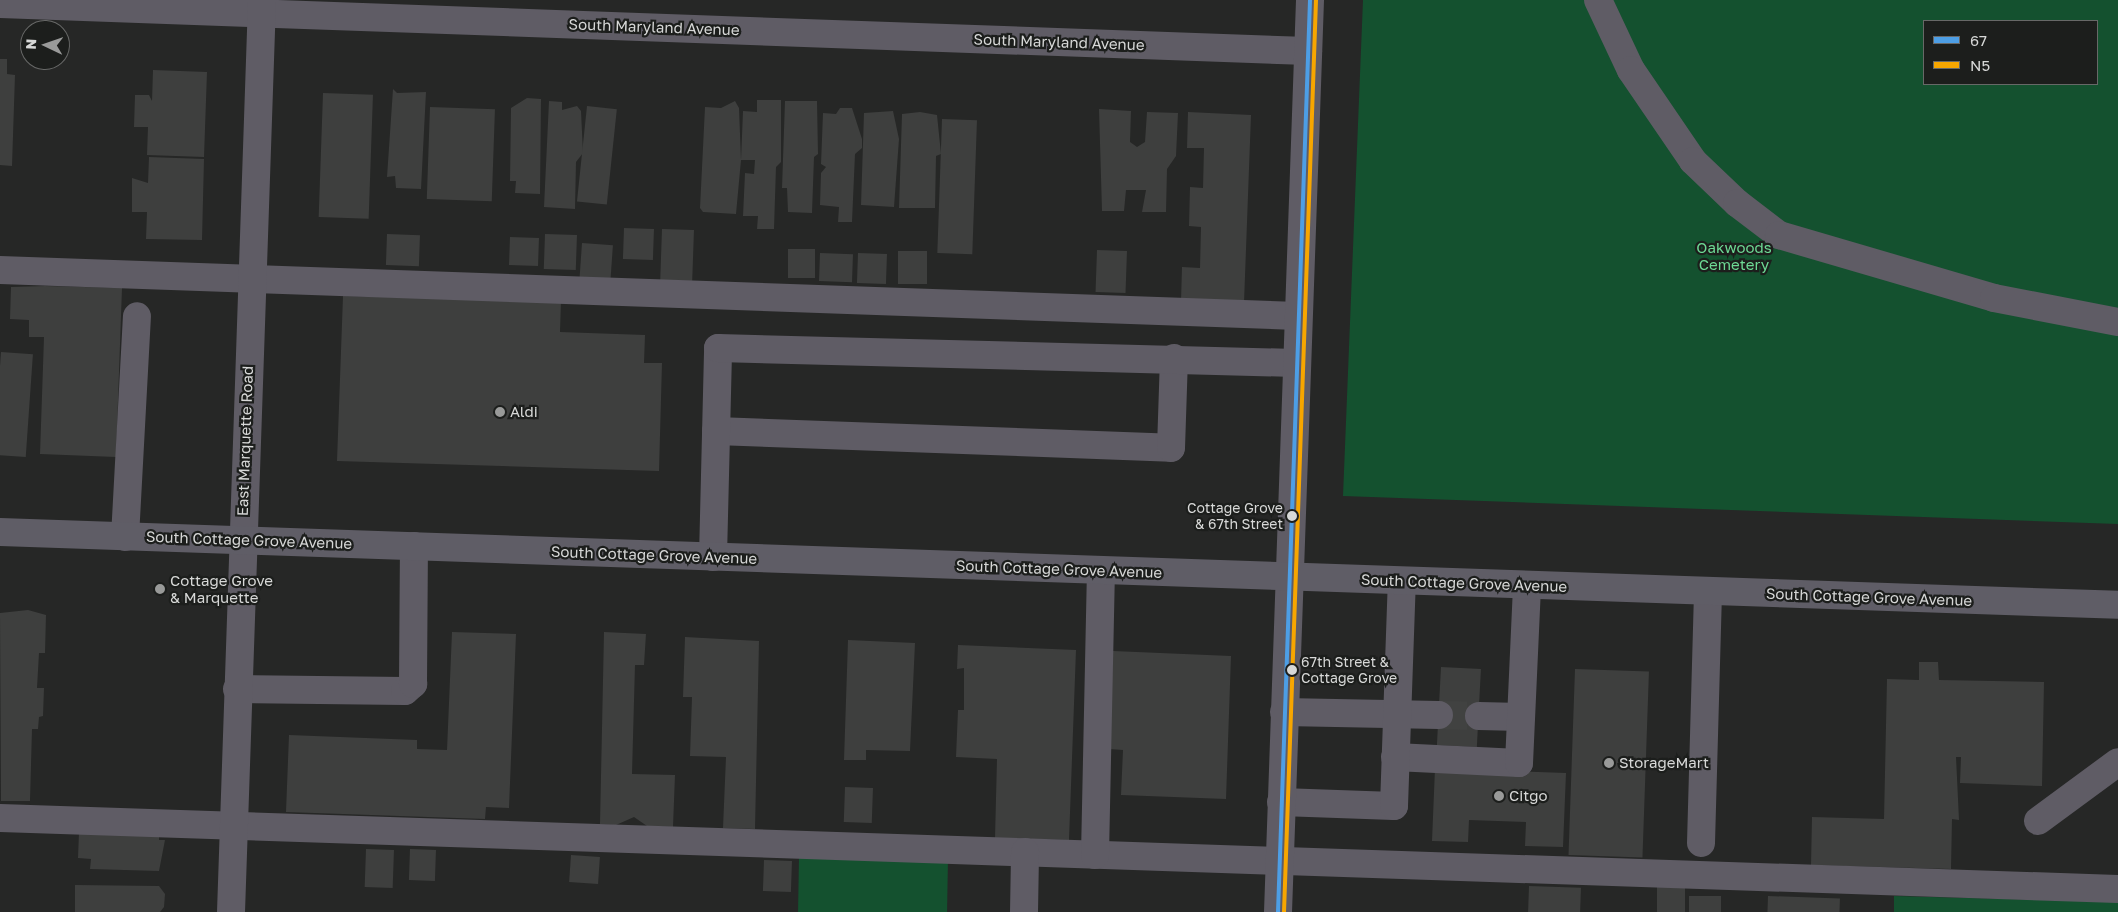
<!DOCTYPE html>
<html>
<head>
<meta charset="utf-8">
<style>
	body { margin:0 }
	#map { position:relative; width:2118px; height:912px; overflow:hidden; background:#262726; font-family:"Golos Text",sans-serif }
	div>[style] { position:absolute }
	.green>* { inset:0; background:#14512f; transform-origin:0 0 }
	.building>* { inset:0; background:#3e3f3e; transform-origin:0 0 }
	.minor-tunnel>* { height:28px; margin-top:-14px; transform-origin:0; background:repeating-linear-gradient(90deg,#414241 0 28px,transparent 0 42px) }
	.minor>* { height:28px; margin:-14px; padding:0 14px; transform-origin:14px; border-radius:14px; background:#5f5c65 }
	.major>* { height:28px; margin:-14px; padding:0 14px; transform-origin:14px; border-radius:14px; background:#5f5d66 }
	.bus-1>* { height:4px; margin:-2px; padding:0 2px; transform-origin:2px; border-radius:2px; background:#4d9ee5 }
	.bus-2>* { height:4px; margin:-2px; padding:0 2px; transform-origin:2px; border-radius:2px; background:#f7a600 }
	.dots>* { width:14px; height:14px; translate:-50% -50%; box-sizing:border-box; border:2px solid #1c1e1c; border-radius:50% }
	span { translate:-50% -50%; white-space:nowrap; text-align:center; line-height:1.15; -webkit-text-stroke:4.5px #1c1e1c; paint-order:stroke }
	.bus-label { font-size:14px; color:#d7d8d7 }
	.right { translate:-100% -50%; text-align:right }
	.left { translate:0 -50%; text-align:left }
	.street-label { font-size:15px; color:#d7d8d7 }
	.park-label { font-size:15px; color:#6dd994 }
	.poi-label { font-size:15px; color:#d7d8d7 }
	.legend { position:absolute; left:1923px; top:20px; width:175px; height:65px; box-sizing:border-box; background:#1c1e1c; border:1px solid #676867; margin:0; padding:6px 9px; list-style:none; font-size:15px; color:#d7d8d7 }
	.legend li { display:flex; align-items:center; gap:10px; height:25px }
	.legend b { width:25px; border:1px solid #676867 }
	.north { position:absolute; left:20px; top:20px; width:50px; height:50px; box-sizing:border-box; background:#1c1e1c; border:1px solid #676867; border-radius:50%; rotate:273deg; font-size:14px; font-weight:700; line-height:20px; text-align:center; color:#d7d8d7 }
	.north::after { content:''; display:block; margin:auto; width:18px; height:22px; background:#999a99; clip-path:polygon(50% 0,100% 100%,50% 72%,0 100%) }
</style>
</head>
<body>
<div id="map">
	<div class="green">
		<i style="clip-path:polygon(evenodd,1363px 0,2118px 0,2118px 524px,1343px 496px,1363px 0,1924px 21px,2097px 21px,2097px 84px,1924px 84px,1924px 21px)"></i>
		<i style="left:799px;top:857px;width:149px;height:55px;rotate:1deg"></i>
		<i style="clip-path:polygon(1894px 896px,2118px 902px,2118px 912px,1894px 912px)"></i>
	</div>
	<div class="building">
		<i style="clip-path:polygon(0 59px,7px 59px,7px 74px,15px 75px,12px 166px,0 165px)"></i>
		<i style="clip-path:polygon(153px 70px,207px 72px,204px 157px,147px 155px,148px 127px,134px 127px,135px 95px,149px 95px,152px 101px)"></i>
		<i style="clip-path:polygon(393px 89px,397px 93px,426px 92px,421px 189px,396px 188px,395px 176px,387px 177px)"></i>
		<i style="left:323px;top:93px;width:50px;height:124px;rotate:2deg"></i>
		<i style="clip-path:polygon(527px 98px,541px 99px,540px 194px,515px 193px,516px 181px,510px 181px,511px 108px)"></i>
		<i style="clip-path:polygon(757px 100px,781px 100px,781px 162px,776px 167px,774px 229px,757px 229px,758px 216px,743px 216px,745px 173px,754px 174px,755px 160px,741px 160px,736px 214px,703px 212px,700px 208px,705px 107px,721px 108px,735px 101px,739px 108px,741px 160px,743px 111px,757px 112px)"></i>
		<i style="clip-path:polygon(549px 101px,562px 102px,562px 110px,577px 106px,581px 111px,583px 153px,576px 162px,575px 209px,544px 207px)"></i>
		<i style="clip-path:polygon(785px 101px,817px 101px,818px 154px,814px 157px,812px 213px,788px 212px,787px 188px,782px 188px)"></i>
		<i style="left:587px;top:106px;width:30px;height:96px;rotate:6deg"></i>
		<i style="left:430px;top:107px;width:65px;height:92px;rotate:2deg"></i>
		<i style="clip-path:polygon(840px 108px,852px 108px,862px 139px,862px 148px,855px 154px,852px 222px,838px 222px,839px 207px,820px 205px,821px 173px,826px 167px,821px 164px,823px 113px,836px 114px)"></i>
		<i style="clip-path:polygon(1099px 109px,1131px 111px,1130px 142px,1137px 147px,1145px 142px,1147px 112px,1178px 113px,1176px 156px,1167px 169px,1166px 212px,1142px 212px,1146px 190px,1126px 190px,1124px 211px,1102px 211px)"></i>
		<i style="clip-path:polygon(893px 111px,899px 139px,894px 207px,861px 205px,864px 113px)"></i>
		<i style="clip-path:polygon(920px 112px,937px 115px,941px 154px,936px 156px,935px 208px,899px 208px,902px 114px)"></i>
		<i style="clip-path:polygon(1188px 112px,1251px 115px,1244px 303px,1181px 301px,1182px 267px,1200px 268px,1201px 227px,1189px 226px,1190px 187px,1203px 188px,1204px 148px,1187px 148px)"></i>
		<i style="left:942px;top:119px;width:35px;height:134px;rotate:2deg"></i>
		<i style="clip-path:polygon(149px 157px,204px 159px,202px 240px,146px 239px,147px 212px,132px 212px,132px 178px,148px 183px)"></i>
		<i style="left:624px;top:228px;width:30px;height:31px;rotate:2deg"></i>
		<i style="left:662px;top:229px;width:32px;height:51px;rotate:2deg"></i>
		<i style="left:387px;top:234px;width:33px;height:31px;rotate:2deg"></i>
		<i style="left:545px;top:234px;width:32px;height:35px;rotate:2deg"></i>
		<i style="left:510px;top:237px;width:29px;height:28px;rotate:2deg"></i>
		<i style="left:582px;top:243px;width:31px;height:36px;rotate:4deg"></i>
		<i style="left:788px;top:249px;width:27px;height:29px"></i>
		<i style="left:1097px;top:250px;width:30px;height:42px;rotate:2deg"></i>
		<i style="left:898px;top:251px;width:29px;height:33px"></i>
		<i style="left:820px;top:253px;width:33px;height:28px;rotate:2deg"></i>
		<i style="left:858px;top:253px;width:29px;height:30px;rotate:2deg"></i>
		<i style="clip-path:polygon(45px 286px,122px 288px,116px 457px,40px 454px,44px 337px,29px 337px,29px 320px,10px 319px,11px 287px)"></i>
		<i style="clip-path:polygon(343px 296px,561px 301px,560px 332px,645px 335px,644px 363px,662px 363px,659px 471px,337px 461px)"></i>
		<i style="left:1px;top:352px;width:32px;height:103px;rotate:4deg"></i>
		<i style="clip-path:polygon(28px 610px,46px 615px,45px 653px,39px 653px,37px 688px,44px 688px,43px 716px,39px 717px,38px 729px,32px 729px,30px 801px,1px 801px,0 613px)"></i>
		<i style="clip-path:polygon(452px 632px,516px 634px,509px 808px,486px 807px,485px 819px,286px 812px,289px 735px,417px 740px,417px 749px,447px 750px)"></i>
		<i style="clip-path:polygon(604px 632px,646px 634px,644px 665px,635px 665px,632px 774px,675px 775px,673px 827px,647px 826px,634px 817px,616px 825px,600px 824px)"></i>
		<i style="clip-path:polygon(685px 637px,759px 641px,755px 829px,723px 828px,726px 757px,690px 756px,692px 697px,683px 697px)"></i>
		<i style="clip-path:polygon(848px 640px,915px 643px,910px 751px,866px 750px,866px 760px,844px 760px)"></i>
		<i style="clip-path:polygon(958px 645px,1076px 650px,1069px 840px,995px 838px,997px 759px,956px 757px,958px 710px,964px 710px,964px 668px,957px 669px)"></i>
		<i style="clip-path:polygon(1113px 651px,1231px 656px,1226px 799px,1121px 795px,1123px 750px,1109px 749px)"></i>
		<i style="clip-path:polygon(1919px 662px,1938px 662px,1939px 680px,2044px 682px,2042px 786px,1960px 783px,1961px 757px,1956px 757px,1959px 820px,1952px 819px,1951px 869px,1811px 865px,1812px 817px,1884px 819px,1887px 679px,1919px 680px)"></i>
		<i style="left:1441px;top:667px;width:40px;height:78px;rotate:3deg"></i>
		<i style="left:1575px;top:669px;width:74px;height:186px;rotate:2deg"></i>
		<i style="clip-path:polygon(1435px 768px,1566px 773px,1563px 847px,1525px 846px,1526px 822px,1469px 820px,1468px 842px,1432px 841px)"></i>
		<i style="left:845px;top:787px;width:28px;height:35px;rotate:2deg"></i>
		<i style="clip-path:polygon(79px 832px,159px 835px,159px 840px,165px 840px,159px 871px,90px 869px,91px 859px,78px 858px)"></i>
		<i style="left:366px;top:849px;width:28px;height:38px;rotate:2deg"></i>
		<i style="left:410px;top:849px;width:26px;height:31px;rotate:2deg"></i>
		<i style="left:571px;top:855px;width:29px;height:27px;rotate:4deg"></i>
		<i style="left:764px;top:860px;width:28px;height:31px;rotate:2deg"></i>
		<i style="clip-path:polygon(75px 885px,159px 886px,165px 894px,164px 907px,160px 912px,75px 912px)"></i>
		<i style="left:1529px;top:886px;width:52px;height:26px;rotate:2deg"></i>
		<i style="left:1657px;top:887px;width:28px;height:25px"></i>
		<i style="left:1689px;top:896px;width:32px;height:16px"></i>
		<i style="left:1768px;top:896px;width:72px;height:16px;rotate:2deg"></i>
	</div>
	<div class="minor-tunnel">
		<i style="left:1439px;top:715px;width:40px;rotate:1.4deg"></i>
	</div>
	<div class="minor">
		<i style="left:1598px;top:0;width:77px;rotate:64.8deg"></i>
		<i style="left:1631px;top:70px;width:110px;rotate:55.7deg"></i>
		<i style="left:1693px;top:161px;width:61px;rotate:43.7deg"></i>
		<i style="left:1737px;top:203px;width:53px;rotate:37.3deg"></i>
		<i style="left:1779px;top:235px;width:224px;rotate:16.3deg"></i>
		<i style="left:1994px;top:298px;width:126px;rotate:11deg"></i>
		<i style="left:0;top:4px;width:1309px;rotate:2.06deg"></i>
		<i style="left:0;top:270px;width:1298px;rotate:2.03deg"></i>
		<i style="left:716px;top:431px;width:455px;rotate:2.1deg"></i>
		<i style="left:1171px;top:448px;width:90px;rotate:-88.1deg"></i>
		<i style="left:125px;top:537px;width:221px;rotate:-86.9deg"></i>
		<i style="left:713px;top:557px;width:209px;rotate:-88.6deg"></i>
		<i style="left:718px;top:348px;width:577px;rotate:1.49deg"></i>
		<i style="left:237px;top:689px;width:168px;rotate:0.7deg"></i>
		<i style="left:405px;top:691px;width:11px;rotate:-41deg"></i>
		<i style="left:413px;top:684px;width:138px;rotate:-89.6deg"></i>
		<i style="left:1284px;top:712px;width:155px;rotate:1.1deg"></i>
		<i style="left:1479px;top:716px;width:42px;rotate:1.4deg"></i>
		<i style="left:1395px;top:757px;width:124px;rotate:2.8deg"></i>
		<i style="left:1519px;top:763px;width:178px;rotate:-87.4deg"></i>
		<i style="left:1281px;top:802px;width:113px;rotate:2deg"></i>
		<i style="left:1394px;top:806px;width:225px;rotate:-88deg"></i>
		<i style="left:0;top:818px;width:2119px;rotate:1.92deg"></i>
		<i style="left:2038px;top:821px;width:99px;rotate:-36.4deg"></i>
		<i style="left:1701px;top:843px;width:252px;rotate:-88.4deg"></i>
		<i style="left:1095px;top:855px;width:285px;rotate:-88.8deg"></i>
		<i style="left:231px;top:912px;width:913px;rotate:-88.05deg"></i>
		<i style="left:1024px;top:912px;width:60px;rotate:-89deg"></i>
		<i style="left:1278px;top:912px;width:913px;rotate:-87.99deg"></i>
	</div>
	<div class="major">
		<i style="left:0;top:532px;width:2119px;rotate:1.97deg"></i>
	</div>
	<div class="bus-1">
		<i style="left:1278px;top:912px;width:913px;rotate:-87.99deg"></i>
	</div>
	<div class="bus-2">
		<i style="left:1284px;top:912px;width:913px;rotate:-87.99deg"></i>
	</div>
	<div class="dots">
		<i style="left:500px;top:412px;background:#999a99"></i>
		<i style="left:1292px;top:516px;background:#d7d8d7"></i>
		<i style="left:160px;top:589px;background:#999a99"></i>
		<i style="left:1292px;top:670px;background:#d7d8d7"></i>
		<i style="left:1609px;top:763px;background:#999a99"></i>
		<i style="left:1499px;top:796px;background:#999a99"></i>
	</div>
	<div class="bus-label">
		<span class="right" style="left:1283px;top:516px">Cottage Grove<br>&amp; 67th Street</span>
		<span class="left" style="left:1301px;top:670px">67th Street &amp;<br>Cottage Grove</span>
	</div>
	<div class="street-label">
		<span style="left:654px;top:27px;rotate:2deg">South Maryland Avenue</span>
		<span style="left:1059px;top:42px;rotate:2deg">South Maryland Avenue</span>
		<span style="left:245px;top:441px;rotate:-88deg">East Marquette Road</span>
		<span style="left:249px;top:540px;rotate:2deg">South Cottage Grove Avenue</span>
		<span style="left:654px;top:555px;rotate:2deg">South Cottage Grove Avenue</span>
		<span style="left:1059px;top:569px;rotate:2deg">South Cottage Grove Avenue</span>
		<span style="left:1464px;top:583px;rotate:2deg">South Cottage Grove Avenue</span>
		<span style="left:1869px;top:597px;rotate:2deg">South Cottage Grove Avenue</span>
	</div>
	<div class="park-label">
		<span style="left:1734px;top:256px">Oakwoods<br>Cemetery</span>
	</div>
	<div class="poi-label">
		<span class="left" style="left:510px;top:412px">Aldi</span>
		<span class="left" style="left:170px;top:589px">Cottage Grove<br>&amp; Marquette</span>
		<span class="left" style="left:1619px;top:763px">StorageMart</span>
		<span class="left" style="left:1509px;top:796px">Citgo</span>
	</div>
	<ul class="legend">
	<li><b style="height:6px;background:#4d9ee5"></b>67</li>
	<li><b style="height:6px;background:#f7a600"></b>N5</li>
	</ul>
	<div class="north">N</div>
</div>
</body>
</html>
